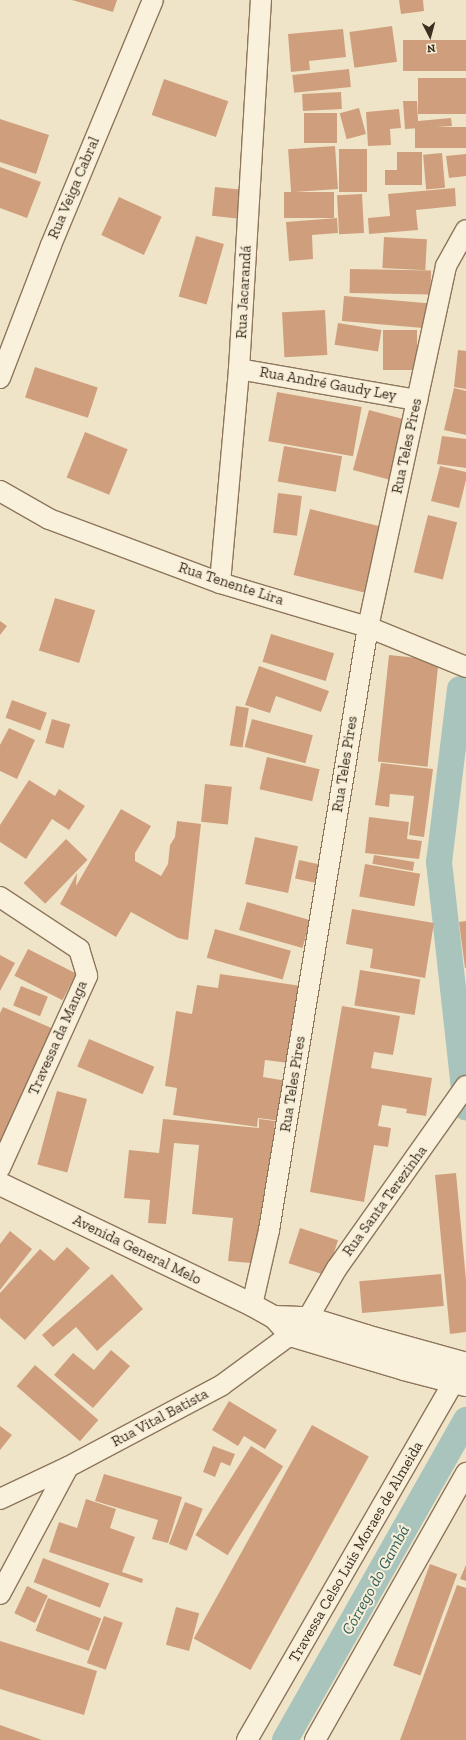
<!DOCTYPE html>
<html>
<head>
<meta charset="utf-8">
<style>
	body { margin:0 }
	#map { position:relative; width:466px; height:1740px; overflow:hidden; background:#f0e4c8; font-family:"Zilla Slab",serif }
	div>[style] { position:absolute }
	.canal>* { height:26px; margin:-13px; padding:0 13px; transform-origin:13px; border-radius:13px; background:#a9c4bc }
	.building>* { inset:0; background:#cf9f7d; transform-origin:0 0 }
	.roads { filter:drop-shadow(1px 0 #8d765c) drop-shadow(-1px 0 #8d765c) drop-shadow(0 1px #8d765c) drop-shadow(0 -1px #8d765c) }
	.street>* { height:20px; margin:-10px; padding:0 10px; transform-origin:10px; border-radius:10px; background:#faf1dc }
	.secondary>* { height:22px; margin:-11px; padding:0 11px; transform-origin:11px; border-radius:11px; background:#faf1dc }
	span { translate:-50% -50%; white-space:nowrap; text-align:center; line-height:1.15; -webkit-text-stroke:4px #f7eed8; paint-order:stroke }
	.street-label { font-size:15px; color:#3d2e20 }
	.water-label { font-size:16px; color:#2f5d5a; font-style:italic }
	.north { position:absolute; left:410px; top:16px; width:40px; height:40px; -webkit-text-stroke:3px #f7eed8; paint-order:stroke; rotate:174deg; font-size:11px; font-weight:700; line-height:16px; text-align:center; color:#3d2e20 }
	.north::after { content:''; display:block; margin:auto; width:14px; height:18px; background:#3d2e20; clip-path:polygon(50% 0,100% 100%,50% 72%,0 100%) }
</style>
</head>
<body>
<div id="map">
	<div class="canal">
		<i style="left:460px;top:689px;width:174px;rotate:96.9deg"></i>
		<i style="left:439px;top:862px;width:247px;rotate:83.7deg"></i>
		<i style="left:285px;top:1740px;width:368px;rotate:-60.5deg"></i>
	</div>
	<div class="building">
		<i style="clip-path:polygon(72px 0,117px 0,113px 12px)"></i>
		<i style="clip-path:polygon(399px 0,423px 0,424px 11px,401px 14px)"></i>
		<i style="left:392px;top:26px;width:36px;height:43px;rotate:82deg"></i>
		<i style="clip-path:polygon(343px 29px,346px 57px,309px 61px,310px 70px,291px 72px,288px 34px)"></i>
		<i style="left:466px;top:40px;width:31px;height:63px;rotate:90deg"></i>
		<i style="left:349px;top:69px;width:18px;height:57px;rotate:84deg"></i>
		<i style="left:466px;top:78px;width:36px;height:48px;rotate:90deg"></i>
		<i style="left:164px;top:79px;width:68px;height:38px;rotate:19deg"></i>
		<i style="left:341px;top:92px;width:17px;height:39px;rotate:87deg"></i>
		<i style="clip-path:polygon(403px 101px,417px 101px,418px 121px,451px 118px,452px 126px,405px 129px)"></i>
		<i style="left:359px;top:108px;width:27px;height:20px;rotate:75deg"></i>
		<i style="clip-path:polygon(399px 109px,401px 128px,390px 129px,391px 145px,368px 146px,366px 112px)"></i>
		<i style="left:304px;top:113px;width:33px;height:30px"></i>
		<i style="clip-path:polygon(0 119px,49px 135px,36px 174px,0 162px)"></i>
		<i style="left:466px;top:127px;width:21px;height:51px;rotate:90deg"></i>
		<i style="left:335px;top:146px;width:43px;height:47px;rotate:86deg"></i>
		<i style="left:339px;top:149px;width:28px;height:43px"></i>
		<i style="clip-path:polygon(397px 152px,422px 152px,422px 185px,385px 185px,385px 170px,397px 170px)"></i>
		<i style="left:442px;top:153px;width:35px;height:19px;rotate:85deg"></i>
		<i style="clip-path:polygon(466px 154px,466px 176px,449px 178px,446px 156px)"></i>
		<i style="clip-path:polygon(0 167px,41px 182px,27px 218px,0 208px)"></i>
		<i style="left:215px;top:187px;width:27px;height:29px;rotate:6deg"></i>
		<i style="clip-path:polygon(455px 188px,456px 206px,416px 210px,418px 230px,369px 234px,368px 218px,390px 216px,388px 194px)"></i>
		<i style="left:334px;top:192px;width:26px;height:50px;rotate:90deg"></i>
		<i style="left:362px;top:194px;width:39px;height:25px;rotate:87deg"></i>
		<i style="left:119px;top:197px;width:47px;height:42px;rotate:25deg"></i>
		<i style="clip-path:polygon(337px 218px,338px 233px,312px 235px,313px 259px,289px 261px,286px 222px)"></i>
		<i style="left:196px;top:236px;width:29px;height:63px;rotate:16deg"></i>
		<i style="left:384px;top:237px;width:43px;height:31px;rotate:3deg"></i>
		<i style="left:350px;top:269px;width:81px;height:24px;rotate:1deg"></i>
		<i style="left:344px;top:296px;width:87px;height:25px;rotate:5deg"></i>
		<i style="left:325px;top:310px;width:45px;height:43px;rotate:87deg"></i>
		<i style="left:338px;top:323px;width:44px;height:22px;rotate:9deg"></i>
		<i style="left:383px;top:330px;width:34px;height:40px"></i>
		<i style="clip-path:polygon(458px 350px,466px 351px,466px 389px,454px 387px)"></i>
		<i style="left:35px;top:367px;width:66px;height:32px;rotate:18deg"></i>
		<i style="clip-path:polygon(454px 388px,466px 391px,466px 435px,444px 430px)"></i>
		<i style="left:277px;top:392px;width:86px;height:50px;rotate:10deg"></i>
		<i style="left:369px;top:410px;width:42px;height:62px;rotate:15deg"></i>
		<i style="left:85px;top:432px;width:46px;height:49px;rotate:22deg"></i>
		<i style="clip-path:polygon(442px 436px,466px 439px,466px 468px,437px 464px)"></i>
		<i style="left:284px;top:446px;width:59px;height:36px;rotate:10deg"></i>
		<i style="clip-path:polygon(440px 466px,466px 472px,466px 480px,459px 508px,431px 501px)"></i>
		<i style="left:278px;top:493px;width:24px;height:40px;rotate:7deg"></i>
		<i style="left:310px;top:509px;width:81px;height:68px;rotate:14deg"></i>
		<i style="left:428px;top:515px;width:30px;height:59px;rotate:14deg"></i>
		<i style="left:55px;top:598px;width:42px;height:55px;rotate:17deg"></i>
		<i style="clip-path:polygon(0 621px,7px 626px,0 635px)"></i>
		<i style="left:271px;top:634px;width:66px;height:29px;rotate:17deg"></i>
		<i style="left:389px;top:655px;width:50px;height:107px;rotate:6deg"></i>
		<i style="clip-path:polygon(259px 666px,329px 691px,321px 712px,276px 696px,270px 713px,245px 705px)"></i>
		<i style="left:12px;top:700px;width:37px;height:19px;rotate:20deg"></i>
		<i style="left:236px;top:706px;width:13px;height:40px;rotate:9deg"></i>
		<i style="left:52px;top:719px;width:19px;height:25px;rotate:16deg"></i>
		<i style="left:252px;top:719px;width:63px;height:29px;rotate:15deg"></i>
		<i style="clip-path:polygon(9px 728px,35px 740px,17px 779px,0 771px,0 745px)"></i>
		<i style="left:267px;top:757px;width:54px;height:33px;rotate:13deg"></i>
		<i style="clip-path:polygon(381px 763px,433px 769px,424px 837px,409px 835px,414px 796px,390px 794px,389px 807px,375px 805px)"></i>
		<i style="clip-path:polygon(29px 780px,55px 796px,59px 789px,85px 806px,69px 830px,52px 819px,26px 859px,0 842px,0 825px)"></i>
		<i style="left:205px;top:784px;width:27px;height:38px;rotate:6deg"></i>
		<i style="clip-path:polygon(121px 809px,151px 826px,135px 853px,135px 861px,161px 876px,168px 864px,170px 845px,175px 837px,177px 821px,201px 824px,188px 940px,178px 938px,131px 912px,116px 937px,60px 904px,77px 873px,76px 886px)"></i>
		<i style="clip-path:polygon(369px 817px,409px 822px,407px 839px,422px 841px,419px 859px,365px 853px)"></i>
		<i style="left:255px;top:837px;width:44px;height:48px;rotate:12deg"></i>
		<i style="left:66px;top:839px;width:30px;height:61px;rotate:44deg"></i>
		<i style="left:374px;top:855px;width:41px;height:9px;rotate:10deg"></i>
		<i style="left:299px;top:860px;width:24px;height:19px;rotate:12deg"></i>
		<i style="left:365px;top:864px;width:56px;height:33px;rotate:10deg"></i>
		<i style="left:247px;top:902px;width:66px;height:29px;rotate:16deg"></i>
		<i style="clip-path:polygon(352px 909px,434px 923px,425px 978px,370px 968px,373px 949px,346px 944px)"></i>
		<i style="clip-path:polygon(466px 921px,466px 968px,465px 968px,459px 922px)"></i>
		<i style="left:215px;top:929px;width:79px;height:30px;rotate:16deg"></i>
		<i style="left:28px;top:949px;width:54px;height:30px;rotate:27deg"></i>
		<i style="clip-path:polygon(0 955px,15px 963px,0 991px)"></i>
		<i style="left:360px;top:970px;width:61px;height:36px;rotate:9deg"></i>
		<i style="clip-path:polygon(220px 974px,301px 986px,289px 1063px,265px 1060px,263px 1077px,287px 1081px,281px 1121px,258px 1118px,257px 1127px,173px 1115px,177px 1088px,165px 1086px,176px 1011px,192px 1014px,197px 985px,218px 988px)"></i>
		<i style="left:21px;top:986px;width:29px;height:21px;rotate:22deg"></i>
		<i style="clip-path:polygon(342px 1006px,400px 1016px,393px 1055px,374px 1052px,371px 1068px,432px 1078px,426px 1116px,406px 1113px,407px 1109px,382px 1105px,378px 1126px,391px 1128px,388px 1147px,374px 1145px,364px 1202px,310px 1192px)"></i>
		<i style="clip-path:polygon(3px 1007px,56px 1030px,0 1147px,0 1013px)"></i>
		<i style="left:89px;top:1039px;width:71px;height:30px;rotate:23deg"></i>
		<i style="left:57px;top:1091px;width:31px;height:76px;rotate:15deg"></i>
		<i style="clip-path:polygon(163px 1119px,259px 1128px,259px 1119px,275px 1121px,262px 1264px,228px 1261px,233px 1218px,192px 1214px,199px 1145px,174px 1143px,166px 1224px,148px 1223px,150px 1200px,124px 1198px,129px 1150px,159px 1153px)"></i>
		<i style="clip-path:polygon(456px 1173px,466px 1280px,466px 1332px,450px 1334px,435px 1175px)"></i>
		<i style="left:300px;top:1228px;width:40px;height:37px;rotate:18deg"></i>
		<i style="clip-path:polygon(10px 1231px,32px 1249px,0 1290px,0 1244px)"></i>
		<i style="clip-path:polygon(67px 1247px,90px 1268px,25px 1340px,0 1318px,0 1293px,40px 1249px,54px 1261px)"></i>
		<i style="clip-path:polygon(112px 1274px,143px 1309px,97px 1351px,76px 1327px,53px 1347px,42px 1335px)"></i>
		<i style="left:441px;top:1274px;width:32px;height:82px;rotate:85deg"></i>
		<i style="clip-path:polygon(111px 1350px,130px 1366px,93px 1408px,54px 1375px,73px 1353px,94px 1370px)"></i>
		<i style="left:35px;top:1365px;width:84px;height:28px;rotate:41deg"></i>
		<i style="clip-path:polygon(229px 1401px,277px 1430px,265px 1449px,244px 1436px,238px 1446px,212px 1430px)"></i>
		<i style="left:312px;top:1425px;width:65px;height:244px;rotate:29deg"></i>
		<i style="clip-path:polygon(0 1426px,12px 1435px,0 1450px)"></i>
		<i style="clip-path:polygon(213px 1446px,235px 1454px,230px 1466px,221px 1462px,215px 1477px,203px 1472px)"></i>
		<i style="left:251px;top:1446px;width:38px;height:105px;rotate:32deg"></i>
		<i style="clip-path:polygon(104px 1474px,182px 1497px,168px 1543px,152px 1539px,158px 1520px,95px 1501px)"></i>
		<i style="clip-path:polygon(86px 1499px,116px 1509px,110px 1528px,135px 1537px,122px 1572px,143px 1579px,142px 1583px,49px 1552px,59px 1522px,77px 1528px)"></i>
		<i style="left:185px;top:1502px;width:19px;height:45px;rotate:21deg"></i>
		<i style="left:43px;top:1558px;width:71px;height:26px;rotate:21deg"></i>
		<i style="left:430px;top:1564px;width:29px;height:108px;rotate:20deg"></i>
		<i style="clip-path:polygon(466px 1565px,466px 1581px,460px 1579px)"></i>
		<i style="clip-path:polygon(457px 1585px,466px 1588px,466px 1740px,400px 1740px)"></i>
		<i style="left:27px;top:1586px;width:23px;height:30px;rotate:25deg"></i>
		<i style="left:48px;top:1598px;width:57px;height:35px;rotate:21deg"></i>
		<i style="left:176px;top:1607px;width:24px;height:39px;rotate:15deg"></i>
		<i style="left:104px;top:1616px;width:20px;height:50px;rotate:20deg"></i>
		<i style="clip-path:polygon(0 1641px,97px 1671px,84px 1715px,0 1689px)"></i>
		<i style="clip-path:polygon(0 1725px,42px 1740px,0 1740px)"></i>
	</div>
	<div class="roads">
		<div class="street">
			<i style="left:239px;top:369px;width:181px;rotate:9.9deg"></i>
			<i style="left:0;top:378px;width:142px;rotate:-69deg"></i>
			<i style="left:51px;top:245px;width:265px;rotate:-67.4deg"></i>
			<i style="left:0;top:491px;width:56px;rotate:29.7deg"></i>
			<i style="left:49px;top:519px;width:183px;rotate:20.5deg"></i>
			<i style="left:220px;top:583px;width:154px;rotate:16.6deg"></i>
			<i style="left:368px;top:627px;width:106px;rotate:22.2deg"></i>
			<i style="left:220px;top:583px;width:215px;rotate:-84.9deg"></i>
			<i style="left:239px;top:369px;width:370px;rotate:-86.6deg"></i>
			<i style="left:0;top:897px;width:95px;rotate:33.4deg"></i>
			<i style="left:79px;top:949px;width:28px;rotate:73deg"></i>
			<i style="left:87px;top:976px;width:211px;rotate:114.4deg"></i>
			<i style="left:252px;top:1305px;width:77px;rotate:-77.2deg"></i>
			<i style="left:269px;top:1230px;width:611px;rotate:-80.68deg"></i>
			<i style="left:368px;top:627px;width:369px;rotate:-77.8deg"></i>
			<i style="left:446px;top:266px;width:41px;rotate:-60.9deg"></i>
			<i style="left:0;top:1499px;width:75px;rotate:-25.2deg"></i>
			<i style="left:68px;top:1467px;width:174px;rotate:-28deg"></i>
			<i style="left:222px;top:1385px;width:84px;rotate:-36.3deg"></i>
			<i style="left:290px;top:1335px;width:25px;rotate:-43deg"></i>
			<i style="left:308px;top:1318px;width:58px;rotate:-59.9deg"></i>
			<i style="left:337px;top:1268px;width:223px;rotate:-54.7deg"></i>
			<i style="left:0;top:1594px;width:144px;rotate:-61.8deg"></i>
			<i style="left:247px;top:1740px;width:428px;rotate:-60deg"></i>
			<i style="left:315px;top:1740px;width:307px;rotate:-60.5deg"></i>
		</div>
		<div class="secondary">
			<i style="left:0;top:1184px;width:280px;rotate:25.6deg"></i>
			<i style="left:252px;top:1305px;width:25px;rotate:29deg"></i>
			<i style="left:274px;top:1317px;width:24px;rotate:48deg"></i>
			<i style="left:290px;top:1335px;width:119px;rotate:16.6deg"></i>
			<i style="left:404px;top:1369px;width:64px;rotate:14.5deg"></i>
			<i style="left:274px;top:1317px;width:34px;rotate:2deg"></i>
			<i style="left:308px;top:1318px;width:61px;rotate:17.2deg"></i>
			<i style="left:366px;top:1336px;width:104px;rotate:15.6deg"></i>
		</div>
	</div>
	<div class="street-label">
		<span style="left:74px;top:188px;rotate:-67deg">Rua Veiga Cabral</span>
		<span style="left:244px;top:292px;rotate:-87deg">Rua Jacarandá</span>
		<span style="left:328px;top:384px;rotate:10deg">Rua André Gaudy Ley</span>
		<span style="left:407px;top:446px;rotate:-78deg">Rua Teles Pires</span>
		<span style="left:231px;top:584px;rotate:18deg">Rua Tenente Lira</span>
		<span style="left:345px;top:764px;rotate:-81deg">Rua Teles Pires</span>
		<span style="left:58px;top:1038px;rotate:-66deg">Travessa da Manga</span>
		<span style="left:293px;top:1084px;rotate:-81deg">Rua Teles Pires</span>
		<span style="left:385px;top:1201px;rotate:-54deg">Rua Santa Terezinha</span>
		<span style="left:137px;top:1250px;rotate:26deg">Avenida General Melo</span>
		<span style="left:160px;top:1418px;rotate:-28deg">Rua Vital Batista</span>
		<span style="left:356px;top:1552px;rotate:-60deg">Travessa Celso Luís Moraes de Almeida</span>
	</div>
	<div class="water-label">
		<span style="left:376px;top:1580px;rotate:-61deg">Córrego do Gambá</span>
	</div>
	<div class="north">N</div>
</div>
</body>
</html>
